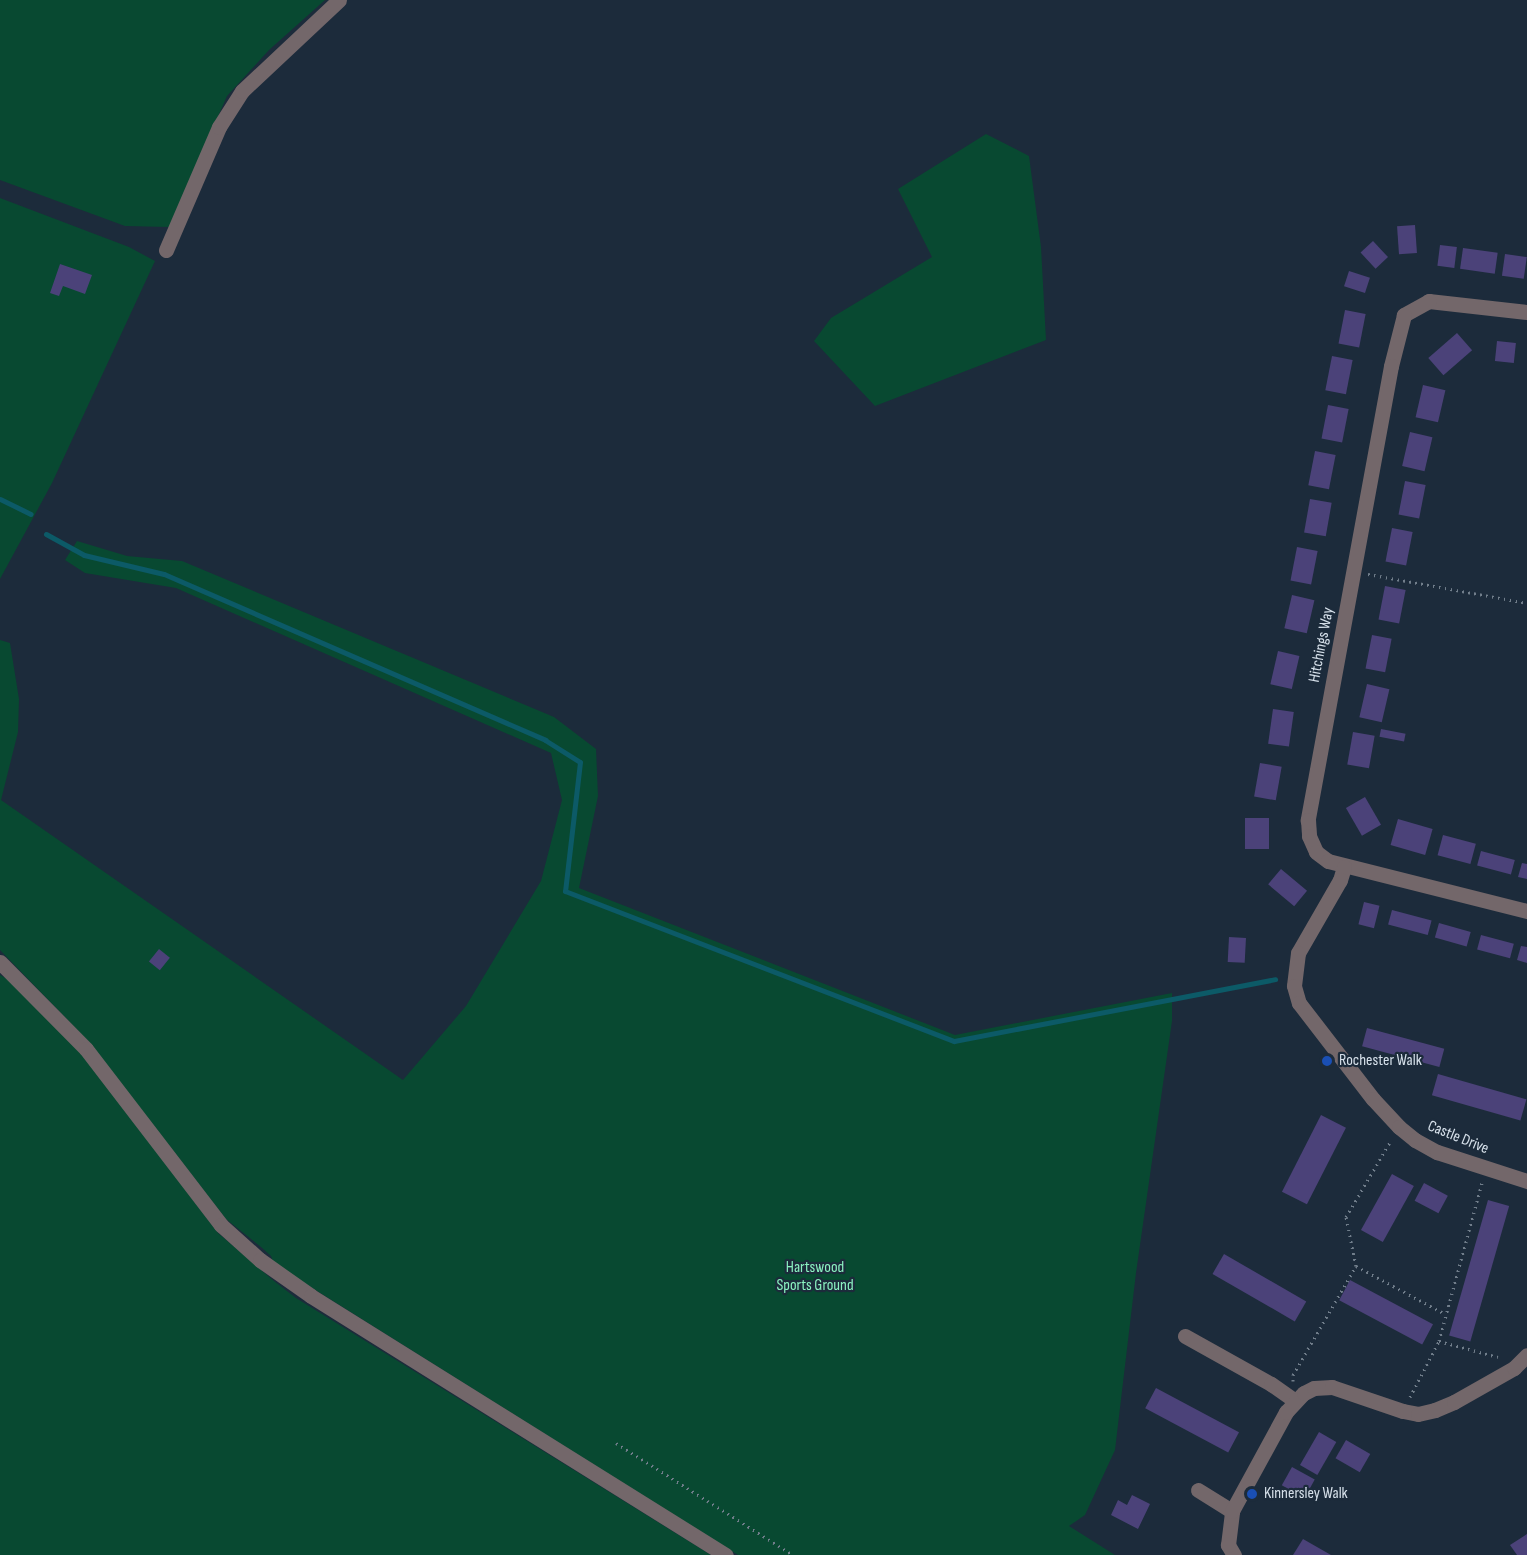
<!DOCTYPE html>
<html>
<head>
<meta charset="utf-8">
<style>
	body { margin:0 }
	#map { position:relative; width:1527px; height:1555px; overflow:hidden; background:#1c2b3b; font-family:"Sofia Sans Condensed",sans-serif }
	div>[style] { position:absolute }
	.green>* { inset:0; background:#084931 }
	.stream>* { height:5px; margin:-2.5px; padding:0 2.5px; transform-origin:2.5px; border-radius:2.5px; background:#0c5a67 }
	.building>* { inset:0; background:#4b4279; transform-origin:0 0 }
	.path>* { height:3px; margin-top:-1.5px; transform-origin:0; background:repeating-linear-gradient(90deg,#717e8b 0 1.5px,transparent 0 6px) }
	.minor>* { height:15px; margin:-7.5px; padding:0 7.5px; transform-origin:7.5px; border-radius:7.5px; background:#73676a }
	.dots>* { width:16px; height:16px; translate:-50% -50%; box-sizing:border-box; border:3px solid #1c2b3b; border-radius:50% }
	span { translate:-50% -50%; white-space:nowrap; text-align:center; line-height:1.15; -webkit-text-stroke:4.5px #1c2b3b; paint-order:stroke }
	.street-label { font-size:16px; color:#d6e0ea }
	.poi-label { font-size:16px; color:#d6e0ea }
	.left { translate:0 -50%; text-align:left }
	.park-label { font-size:16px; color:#8bf2c1 }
</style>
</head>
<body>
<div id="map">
	<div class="green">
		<i style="clip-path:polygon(0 0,325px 0,269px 50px,227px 96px,169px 227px,125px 226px,0 180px)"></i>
		<i style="clip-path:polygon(986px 134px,1029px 156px,1041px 247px,1046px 340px,875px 406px,814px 341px,831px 318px,932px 257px,898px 189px)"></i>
		<i style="clip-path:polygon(0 198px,129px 247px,155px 261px,52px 483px,0 579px)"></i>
		<i style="clip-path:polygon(77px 541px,127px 556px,182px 561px,554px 717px,596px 749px,598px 796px,579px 888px,955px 1035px,1172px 993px,1172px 1021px,1136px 1273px,1115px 1450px,1085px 1515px,1069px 1526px,1115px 1555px,738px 1555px,274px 1264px,271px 1256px,261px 1247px,226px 1219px,88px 1041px,0 950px,0 640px,10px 643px,19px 699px,18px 732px,1px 800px,403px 1080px,466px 1006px,541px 881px,562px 800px,551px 753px,176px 588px,85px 573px,65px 560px)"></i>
		<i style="clip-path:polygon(0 975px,9px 980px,83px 1055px,218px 1233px,274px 1281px,296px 1298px,711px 1555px,0 1555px)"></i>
	</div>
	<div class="stream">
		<i style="left:0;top:499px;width:34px;rotate:26deg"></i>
		<i style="left:46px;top:534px;width:43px;rotate:28.9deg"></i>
		<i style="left:84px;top:555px;width:82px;rotate:13.4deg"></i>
		<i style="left:164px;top:574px;width:416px;rotate:23.5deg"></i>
		<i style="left:545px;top:740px;width:41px;rotate:32.2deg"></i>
		<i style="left:580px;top:762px;width:130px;rotate:96.6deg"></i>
		<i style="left:565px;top:891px;width:417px;rotate:21.1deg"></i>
		<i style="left:954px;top:1041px;width:327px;rotate:-10.9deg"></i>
	</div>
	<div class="building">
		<i style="left:1415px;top:225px;width:28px;height:18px;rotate:86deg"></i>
		<i style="left:1373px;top:241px;width:22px;height:17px;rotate:47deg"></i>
		<i style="left:1440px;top:245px;width:17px;height:21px;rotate:7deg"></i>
		<i style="left:1463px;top:248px;width:35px;height:21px;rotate:8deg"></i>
		<i style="left:1505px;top:254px;width:22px;height:22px;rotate:8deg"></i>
		<i style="clip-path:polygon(60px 264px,92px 275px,85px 294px,63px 286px,59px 296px,50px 293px)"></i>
		<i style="left:1349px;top:271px;width:22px;height:16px;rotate:18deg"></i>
		<i style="left:1345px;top:310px;width:21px;height:34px;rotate:11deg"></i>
		<i style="left:1457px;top:333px;width:23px;height:38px;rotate:49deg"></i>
		<i style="left:1497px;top:341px;width:19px;height:20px;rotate:6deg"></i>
		<i style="left:1332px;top:356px;width:21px;height:35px;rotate:11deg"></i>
		<i style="left:1423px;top:385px;width:23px;height:33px;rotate:13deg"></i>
		<i style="left:1328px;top:405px;width:21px;height:34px;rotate:11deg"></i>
		<i style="left:1410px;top:432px;width:23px;height:35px;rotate:13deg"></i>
		<i style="left:1315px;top:451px;width:21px;height:35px;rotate:11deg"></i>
		<i style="left:1405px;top:481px;width:21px;height:34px;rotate:11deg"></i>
		<i style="left:1310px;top:499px;width:22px;height:34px;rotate:10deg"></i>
		<i style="left:1392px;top:528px;width:21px;height:34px;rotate:11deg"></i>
		<i style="left:1297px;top:547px;width:21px;height:34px;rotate:11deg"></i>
		<i style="left:1385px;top:586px;width:21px;height:34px;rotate:11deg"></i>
		<i style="left:1292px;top:595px;width:23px;height:34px;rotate:13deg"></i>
		<i style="left:1372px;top:635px;width:20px;height:34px;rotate:11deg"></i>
		<i style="left:1278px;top:651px;width:22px;height:34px;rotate:13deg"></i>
		<i style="left:1367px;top:684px;width:23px;height:34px;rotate:13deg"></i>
		<i style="left:1273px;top:709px;width:21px;height:35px;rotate:8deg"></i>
		<i style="left:1381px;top:729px;width:25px;height:8px;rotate:11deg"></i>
		<i style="left:1353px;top:732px;width:22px;height:33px;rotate:10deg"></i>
		<i style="left:1260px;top:763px;width:22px;height:34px;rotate:10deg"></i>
		<i style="left:1365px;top:797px;width:32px;height:22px;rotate:60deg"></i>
		<i style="left:1245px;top:818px;width:24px;height:31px"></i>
		<i style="left:1398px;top:819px;width:36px;height:27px;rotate:16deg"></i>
		<i style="left:1443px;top:835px;width:34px;height:21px;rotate:15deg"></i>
		<i style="left:1481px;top:851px;width:35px;height:15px;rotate:15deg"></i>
		<i style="clip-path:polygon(1522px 863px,1527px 864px,1527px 879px,1518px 877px)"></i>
		<i style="left:1281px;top:869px;width:34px;height:20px;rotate:40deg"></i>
		<i style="left:1364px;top:902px;width:16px;height:23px;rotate:14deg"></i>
		<i style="left:1392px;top:910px;width:41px;height:15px;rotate:15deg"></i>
		<i style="left:1439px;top:923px;width:33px;height:15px;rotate:16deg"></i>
		<i style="left:1481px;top:935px;width:34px;height:15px;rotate:15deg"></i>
		<i style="left:1229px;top:937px;width:17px;height:25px;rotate:3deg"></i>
		<i style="clip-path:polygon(1521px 946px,1527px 947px,1527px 963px,1517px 960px)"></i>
		<i style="left:159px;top:949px;width:14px;height:16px;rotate:39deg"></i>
		<i style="left:1367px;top:1028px;width:80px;height:19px;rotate:15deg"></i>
		<i style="left:1438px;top:1074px;width:92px;height:22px;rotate:16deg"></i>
		<i style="left:1321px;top:1115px;width:28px;height:86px;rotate:27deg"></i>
		<i style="left:1392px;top:1174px;width:25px;height:64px;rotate:29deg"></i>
		<i style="left:1424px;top:1183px;width:27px;height:20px;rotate:28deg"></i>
		<i style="left:1488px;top:1200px;width:22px;height:141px;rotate:16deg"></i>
		<i style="left:1224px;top:1254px;width:95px;height:23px;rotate:30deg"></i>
		<i style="left:1350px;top:1280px;width:94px;height:23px;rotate:28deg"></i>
		<i style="left:1156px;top:1388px;width:94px;height:23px;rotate:28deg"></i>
		<i style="left:1319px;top:1432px;width:20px;height:38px;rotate:30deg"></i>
		<i style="left:1346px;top:1440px;width:28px;height:21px;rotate:30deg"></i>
		<i style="left:1292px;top:1467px;width:26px;height:21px;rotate:29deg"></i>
		<i style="clip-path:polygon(1132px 1495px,1150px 1504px,1138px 1529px,1111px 1515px,1118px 1500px,1127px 1505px)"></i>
		<i style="clip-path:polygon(1527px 1534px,1527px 1555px,1517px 1555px,1510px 1545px)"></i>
		<i style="clip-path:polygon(1303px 1539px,1331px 1555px,1293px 1555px)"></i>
	</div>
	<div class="path">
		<i style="left:1368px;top:574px;width:162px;rotate:10.3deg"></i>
		<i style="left:1356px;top:1266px;width:101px;rotate:28.3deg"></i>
		<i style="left:1439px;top:1341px;width:61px;rotate:15.2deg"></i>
		<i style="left:1293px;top:1381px;width:6px;rotate:-90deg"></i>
		<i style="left:1293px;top:1375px;width:126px;rotate:-60deg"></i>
		<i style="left:1356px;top:1266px;width:50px;rotate:-101.5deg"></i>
		<i style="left:1346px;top:1217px;width:87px;rotate:-59.6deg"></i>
		<i style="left:1410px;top:1397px;width:63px;rotate:-62.6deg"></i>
		<i style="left:1439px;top:1341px;width:164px;rotate:-74.8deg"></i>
		<i style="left:616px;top:1443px;width:209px;rotate:32.3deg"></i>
	</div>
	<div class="minor">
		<i style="left:166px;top:250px;width:134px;rotate:-66.7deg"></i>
		<i style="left:219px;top:127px;width:43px;rotate:-57.4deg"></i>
		<i style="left:242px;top:91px;width:133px;rotate:-43.2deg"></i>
		<i style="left:1527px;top:312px;width:99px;rotate:-173.6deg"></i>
		<i style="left:1429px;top:301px;width:29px;rotate:151deg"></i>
		<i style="left:1404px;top:315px;width:53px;rotate:104.3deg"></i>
		<i style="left:1391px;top:366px;width:462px;rotate:100.4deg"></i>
		<i style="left:1308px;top:820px;width:16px;rotate:86deg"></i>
		<i style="left:1309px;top:836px;width:17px;rotate:66deg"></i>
		<i style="left:1316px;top:852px;width:15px;rotate:37deg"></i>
		<i style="left:1328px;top:861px;width:205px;rotate:14.1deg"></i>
		<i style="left:1344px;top:867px;width:14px;rotate:107deg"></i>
		<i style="left:1340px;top:880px;width:84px;rotate:119.9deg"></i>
		<i style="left:1298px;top:953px;width:33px;rotate:97deg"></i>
		<i style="left:1294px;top:986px;width:18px;rotate:74deg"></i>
		<i style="left:1299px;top:1003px;width:121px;rotate:52.4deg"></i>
		<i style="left:1373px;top:1099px;width:38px;rotate:47deg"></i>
		<i style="left:1399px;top:1127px;width:21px;rotate:39deg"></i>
		<i style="left:1415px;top:1140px;width:25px;rotate:29deg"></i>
		<i style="left:1437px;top:1152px;width:95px;rotate:17.9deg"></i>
		<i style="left:0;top:962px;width:122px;rotate:45.3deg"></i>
		<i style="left:86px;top:1049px;width:222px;rotate:52.5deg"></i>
		<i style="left:221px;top:1225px;width:52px;rotate:41.9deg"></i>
		<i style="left:260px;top:1260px;width:62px;rotate:35.2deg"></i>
		<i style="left:311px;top:1296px;width:489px;rotate:32deg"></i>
		<i style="left:1185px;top:1336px;width:98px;rotate:29.2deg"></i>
		<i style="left:1271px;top:1384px;width:29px;rotate:35deg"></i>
		<i style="left:1198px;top:1490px;width:40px;rotate:32deg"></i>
		<i style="left:1234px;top:1555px;width:12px;rotate:-121deg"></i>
		<i style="left:1228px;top:1545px;width:34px;rotate:-83deg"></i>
		<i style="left:1232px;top:1511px;width:113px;rotate:-61.4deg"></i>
		<i style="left:1286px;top:1412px;width:26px;rotate:-47deg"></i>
		<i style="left:1304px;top:1393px;width:11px;rotate:-27deg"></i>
		<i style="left:1314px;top:1388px;width:18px;rotate:-3deg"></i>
		<i style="left:1332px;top:1387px;width:75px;rotate:18.7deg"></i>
		<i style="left:1403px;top:1411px;width:15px;rotate:11deg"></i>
		<i style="left:1418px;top:1414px;width:17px;rotate:-13deg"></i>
		<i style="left:1435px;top:1410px;width:21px;rotate:-23deg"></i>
		<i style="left:1454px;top:1402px;width:69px;rotate:-29.5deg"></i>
		<i style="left:1514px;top:1368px;width:18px;rotate:-45deg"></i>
	</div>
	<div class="dots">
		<i style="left:1327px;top:1061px;background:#1a4fb4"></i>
		<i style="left:1252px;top:1494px;background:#1a4fb4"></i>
	</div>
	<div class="street-label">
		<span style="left:1322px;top:645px;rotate:-79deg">Hitchings Way</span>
		<span style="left:1458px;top:1138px;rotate:22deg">Castle Drive</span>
	</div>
	<div class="poi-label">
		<span class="left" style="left:1339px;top:1061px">Rochester Walk</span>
		<span class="left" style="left:1264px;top:1494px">Kinnersley Walk</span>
	</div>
	<div class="park-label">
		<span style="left:815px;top:1277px">Hartswood<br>Sports Ground</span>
	</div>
</div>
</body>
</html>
